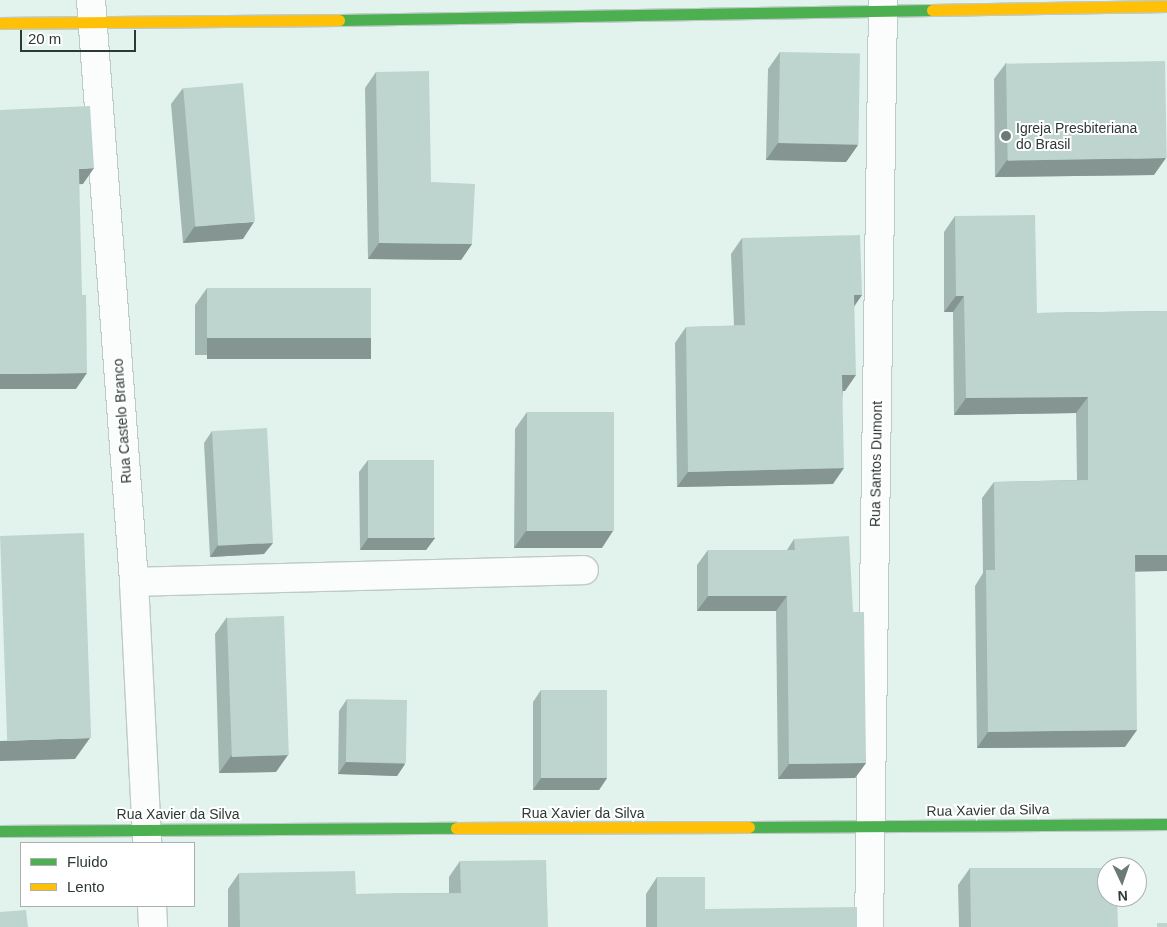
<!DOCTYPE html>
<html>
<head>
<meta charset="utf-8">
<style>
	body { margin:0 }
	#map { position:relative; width:1167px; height:927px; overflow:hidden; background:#e2f3ed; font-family:Arial,sans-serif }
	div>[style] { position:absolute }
	.roads { filter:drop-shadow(1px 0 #becac6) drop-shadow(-1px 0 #becac6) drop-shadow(0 1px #becac6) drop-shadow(0 -1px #becac6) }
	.street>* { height:28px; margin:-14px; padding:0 14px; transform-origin:14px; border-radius:14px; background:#fbfdfc }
	.fast>* { height:11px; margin:-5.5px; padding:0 5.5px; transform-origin:5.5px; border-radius:5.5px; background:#4caf50 }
	.slow>* { height:11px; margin:-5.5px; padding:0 5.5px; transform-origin:5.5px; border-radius:5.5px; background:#ffc107 }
	.wall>* { inset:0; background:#a3b7b2 }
	.shaded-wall>* { inset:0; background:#859591; transform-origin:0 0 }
	.building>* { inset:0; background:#bed5cf; transform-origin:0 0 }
	.dots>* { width:14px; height:14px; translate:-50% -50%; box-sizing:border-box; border:2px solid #fff; border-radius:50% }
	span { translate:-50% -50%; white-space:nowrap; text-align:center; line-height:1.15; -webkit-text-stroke:4px #fff; paint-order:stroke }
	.poi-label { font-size:14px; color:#2d3936 }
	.left { translate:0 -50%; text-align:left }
	.street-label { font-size:14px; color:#2d3936 }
	.legend { position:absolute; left:20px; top:842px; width:175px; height:65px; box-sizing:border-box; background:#fff; border:1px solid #abb0af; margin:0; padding:6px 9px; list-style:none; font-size:15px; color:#2d3936 }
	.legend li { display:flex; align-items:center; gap:10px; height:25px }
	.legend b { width:25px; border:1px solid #abb0af }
	.north { position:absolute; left:1097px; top:857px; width:50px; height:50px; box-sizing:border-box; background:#fff; border:1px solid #abb0af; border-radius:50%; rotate:177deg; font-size:14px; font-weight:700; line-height:20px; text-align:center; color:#2d3936 }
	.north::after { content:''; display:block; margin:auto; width:18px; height:22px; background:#6c7a76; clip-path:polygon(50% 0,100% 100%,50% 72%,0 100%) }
	.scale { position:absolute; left:20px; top:30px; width:116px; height:22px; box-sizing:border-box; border:2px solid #2d3936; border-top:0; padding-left:6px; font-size:15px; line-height:18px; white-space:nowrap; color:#2d3936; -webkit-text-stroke:4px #fff; paint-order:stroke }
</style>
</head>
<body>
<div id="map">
	<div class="roads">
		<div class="street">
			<i style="left:91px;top:0;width:584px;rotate:85.77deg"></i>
			<i style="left:134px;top:582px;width:261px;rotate:87.1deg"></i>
			<i style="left:134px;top:582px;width:450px;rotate:-1.5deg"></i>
			<i style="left:152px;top:906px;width:21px;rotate:87deg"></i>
			<i style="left:869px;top:927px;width:927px;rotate:-89.13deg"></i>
		</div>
		<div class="fast">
			<i style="left:339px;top:20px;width:593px;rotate:-0.97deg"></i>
			<i style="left:749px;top:827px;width:418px;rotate:-0.4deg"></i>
			<i style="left:0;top:831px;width:456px;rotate:-0.4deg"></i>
		</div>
		<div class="slow">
			<i style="left:932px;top:10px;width:235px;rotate:-1deg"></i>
			<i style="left:0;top:23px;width:339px;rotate:-0.5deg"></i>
			<i style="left:456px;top:828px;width:293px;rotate:-0.2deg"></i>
		</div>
	</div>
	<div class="wall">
		<i style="clip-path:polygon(780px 52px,858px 145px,846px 162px,766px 160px,768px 69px)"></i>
		<i style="clip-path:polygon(1006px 63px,1154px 175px,995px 177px,994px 79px)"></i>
		<i style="clip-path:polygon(376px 72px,431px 182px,472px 244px,461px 260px,368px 259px,365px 88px)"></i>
		<i style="clip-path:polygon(183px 88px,243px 239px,183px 243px,171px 104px)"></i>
		<i style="clip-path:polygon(955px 216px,1037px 313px,1167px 311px,1135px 572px,1125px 747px,977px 748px,975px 586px,983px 573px,982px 498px,994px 482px,1077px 480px,1076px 413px,954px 415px,953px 312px,944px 312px,944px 232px)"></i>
		<i style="clip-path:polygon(742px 238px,862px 295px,854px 307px,845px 391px,843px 391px,833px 484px,677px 487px,675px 343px,686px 327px,734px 326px,731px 254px)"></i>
		<i style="clip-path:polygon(207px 288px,371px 338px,359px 355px,195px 355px,195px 305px)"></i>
		<i style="clip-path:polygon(527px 412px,602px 548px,514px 548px,515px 429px)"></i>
		<i style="clip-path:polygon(212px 431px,264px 554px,210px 557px,204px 443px)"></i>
		<i style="clip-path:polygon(368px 460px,435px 538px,426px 550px,360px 550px,359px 472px)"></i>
		<i style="clip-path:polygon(794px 539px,853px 612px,866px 763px,855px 778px,778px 779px,776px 611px,697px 611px,697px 565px,708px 550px,787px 550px)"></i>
		<i style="clip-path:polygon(227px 617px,276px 772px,219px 773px,215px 634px)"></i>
		<i style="clip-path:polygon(541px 690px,607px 778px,599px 790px,533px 790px,533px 702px)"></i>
		<i style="clip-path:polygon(347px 699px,405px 764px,397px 776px,338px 774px,339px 711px)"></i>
		<i style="clip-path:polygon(460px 861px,548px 927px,228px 927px,228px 889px,239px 873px,356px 894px,449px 893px,449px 877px)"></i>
		<i style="clip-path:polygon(970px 868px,1118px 927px,959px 927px,958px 885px)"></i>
		<i style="clip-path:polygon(657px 877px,705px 909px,857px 927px,646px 927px,646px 894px)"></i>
	</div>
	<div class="shaded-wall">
		<i style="clip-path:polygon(778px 143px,858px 145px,846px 162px,766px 160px)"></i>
		<i style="clip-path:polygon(1166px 158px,1154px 175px,995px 177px,1007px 160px)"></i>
		<i style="clip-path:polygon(94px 168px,83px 184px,68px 185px,79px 169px)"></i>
		<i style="clip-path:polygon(254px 222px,243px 239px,183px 243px,195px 226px)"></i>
		<i style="clip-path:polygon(379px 243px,472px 244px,461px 260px,368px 259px)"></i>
		<i style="clip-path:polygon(854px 295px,862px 295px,851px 310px)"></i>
		<i style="clip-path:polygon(956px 296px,964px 296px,953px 312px,944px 312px)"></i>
		<i style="left:207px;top:338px;width:164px;height:21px"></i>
		<i style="clip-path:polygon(87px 373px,76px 389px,0 389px,0 374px)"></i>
		<i style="clip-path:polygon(842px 375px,856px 375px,845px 391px,831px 391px)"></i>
		<i style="clip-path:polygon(1088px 397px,1076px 413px,954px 415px,966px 398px)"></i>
		<i style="clip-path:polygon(844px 468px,833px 484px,677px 487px,688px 472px)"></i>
		<i style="clip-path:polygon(526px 531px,613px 531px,602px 548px,514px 548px)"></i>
		<i style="clip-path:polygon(368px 538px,435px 538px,426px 550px,360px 550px)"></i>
		<i style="clip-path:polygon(273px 543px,264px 554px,210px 557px,218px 545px)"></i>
		<i style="clip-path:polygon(1135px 555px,1167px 555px,1167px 571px,1123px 572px)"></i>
		<i style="clip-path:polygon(708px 596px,787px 596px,776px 611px,697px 611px)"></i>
		<i style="clip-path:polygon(1137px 730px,1125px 747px,977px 748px,988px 732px)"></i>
		<i style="clip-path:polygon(90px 738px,75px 759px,0 761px,0 741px)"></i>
		<i style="clip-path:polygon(288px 755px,276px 772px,219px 773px,231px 756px)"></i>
		<i style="clip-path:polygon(346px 762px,405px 764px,397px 776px,338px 774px)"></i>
		<i style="clip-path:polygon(866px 763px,855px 778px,778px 779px,789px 764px)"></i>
		<i style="clip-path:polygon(541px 778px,607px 778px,599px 790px,533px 790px)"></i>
	</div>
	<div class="building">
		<i style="left:780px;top:52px;width:80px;height:91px;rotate:1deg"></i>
		<i style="left:1165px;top:61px;width:97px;height:159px;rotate:89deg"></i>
		<i style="clip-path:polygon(429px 71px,431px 182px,475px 184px,472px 244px,379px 243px,376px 72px)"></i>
		<i style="left:243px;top:83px;width:139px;height:60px;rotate:85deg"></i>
		<i style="clip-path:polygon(90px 106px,94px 168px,79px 169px,82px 295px,86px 295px,87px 373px,0 374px,0 110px)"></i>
		<i style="clip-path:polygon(1035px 215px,1037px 313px,1167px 311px,1167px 555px,1135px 555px,1137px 730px,988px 732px,986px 570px,995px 570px,994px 482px,1088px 480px,1088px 397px,966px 398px,964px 296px,956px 296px,955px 216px)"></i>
		<i style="clip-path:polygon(860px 235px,862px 295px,854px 295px,856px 375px,842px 375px,844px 468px,688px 472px,686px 327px,745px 325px,742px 238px)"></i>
		<i style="left:207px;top:288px;width:164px;height:50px"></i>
		<i style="left:527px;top:412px;width:87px;height:119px"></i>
		<i style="left:267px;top:428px;width:115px;height:55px;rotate:87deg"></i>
		<i style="left:368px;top:460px;width:66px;height:78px"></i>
		<i style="left:84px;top:533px;width:205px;height:84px;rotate:88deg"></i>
		<i style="clip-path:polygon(849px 536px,853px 612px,864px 612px,866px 763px,789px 764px,787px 596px,708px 596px,708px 550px,795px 550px,794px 539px)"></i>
		<i style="left:284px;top:616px;width:139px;height:57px;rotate:88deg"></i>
		<i style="left:541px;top:690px;width:66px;height:88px"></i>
		<i style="left:347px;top:699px;width:60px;height:63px;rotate:1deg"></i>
		<i style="clip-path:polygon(546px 860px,548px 927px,240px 927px,239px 873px,355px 871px,356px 894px,461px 893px,460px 861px)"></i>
		<i style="clip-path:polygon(1107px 867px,1107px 897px,1117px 897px,1118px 927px,971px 927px,970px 868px,1117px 867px)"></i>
		<i style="clip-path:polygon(657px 877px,705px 877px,705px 909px,857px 907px,857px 927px,657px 927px)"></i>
		<i style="clip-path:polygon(26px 910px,28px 927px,0 927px,0 912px)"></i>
		<i style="left:1157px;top:923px;width:10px;height:4px"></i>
	</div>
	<div class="dots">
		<i style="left:1006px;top:136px;background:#6c7a76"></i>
	</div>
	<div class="poi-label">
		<span class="left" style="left:1016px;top:136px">Igreja Presbiteriana<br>do Brasil</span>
	</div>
	<div class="street-label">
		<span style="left:122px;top:421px;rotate:-94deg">Rua Castelo Branco</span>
		<span style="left:876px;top:464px;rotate:-89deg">Rua Santos Dumont</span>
		<span style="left:988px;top:810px;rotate:-1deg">Rua Xavier da Silva</span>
		<span style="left:583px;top:813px">Rua Xavier da Silva</span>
		<span style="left:178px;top:814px">Rua Xavier da Silva</span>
	</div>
	<ul class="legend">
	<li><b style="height:6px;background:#4caf50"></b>Fluido</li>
	<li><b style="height:6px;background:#ffc107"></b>Lento</li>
	</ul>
	<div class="north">N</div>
	<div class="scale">20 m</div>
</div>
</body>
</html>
